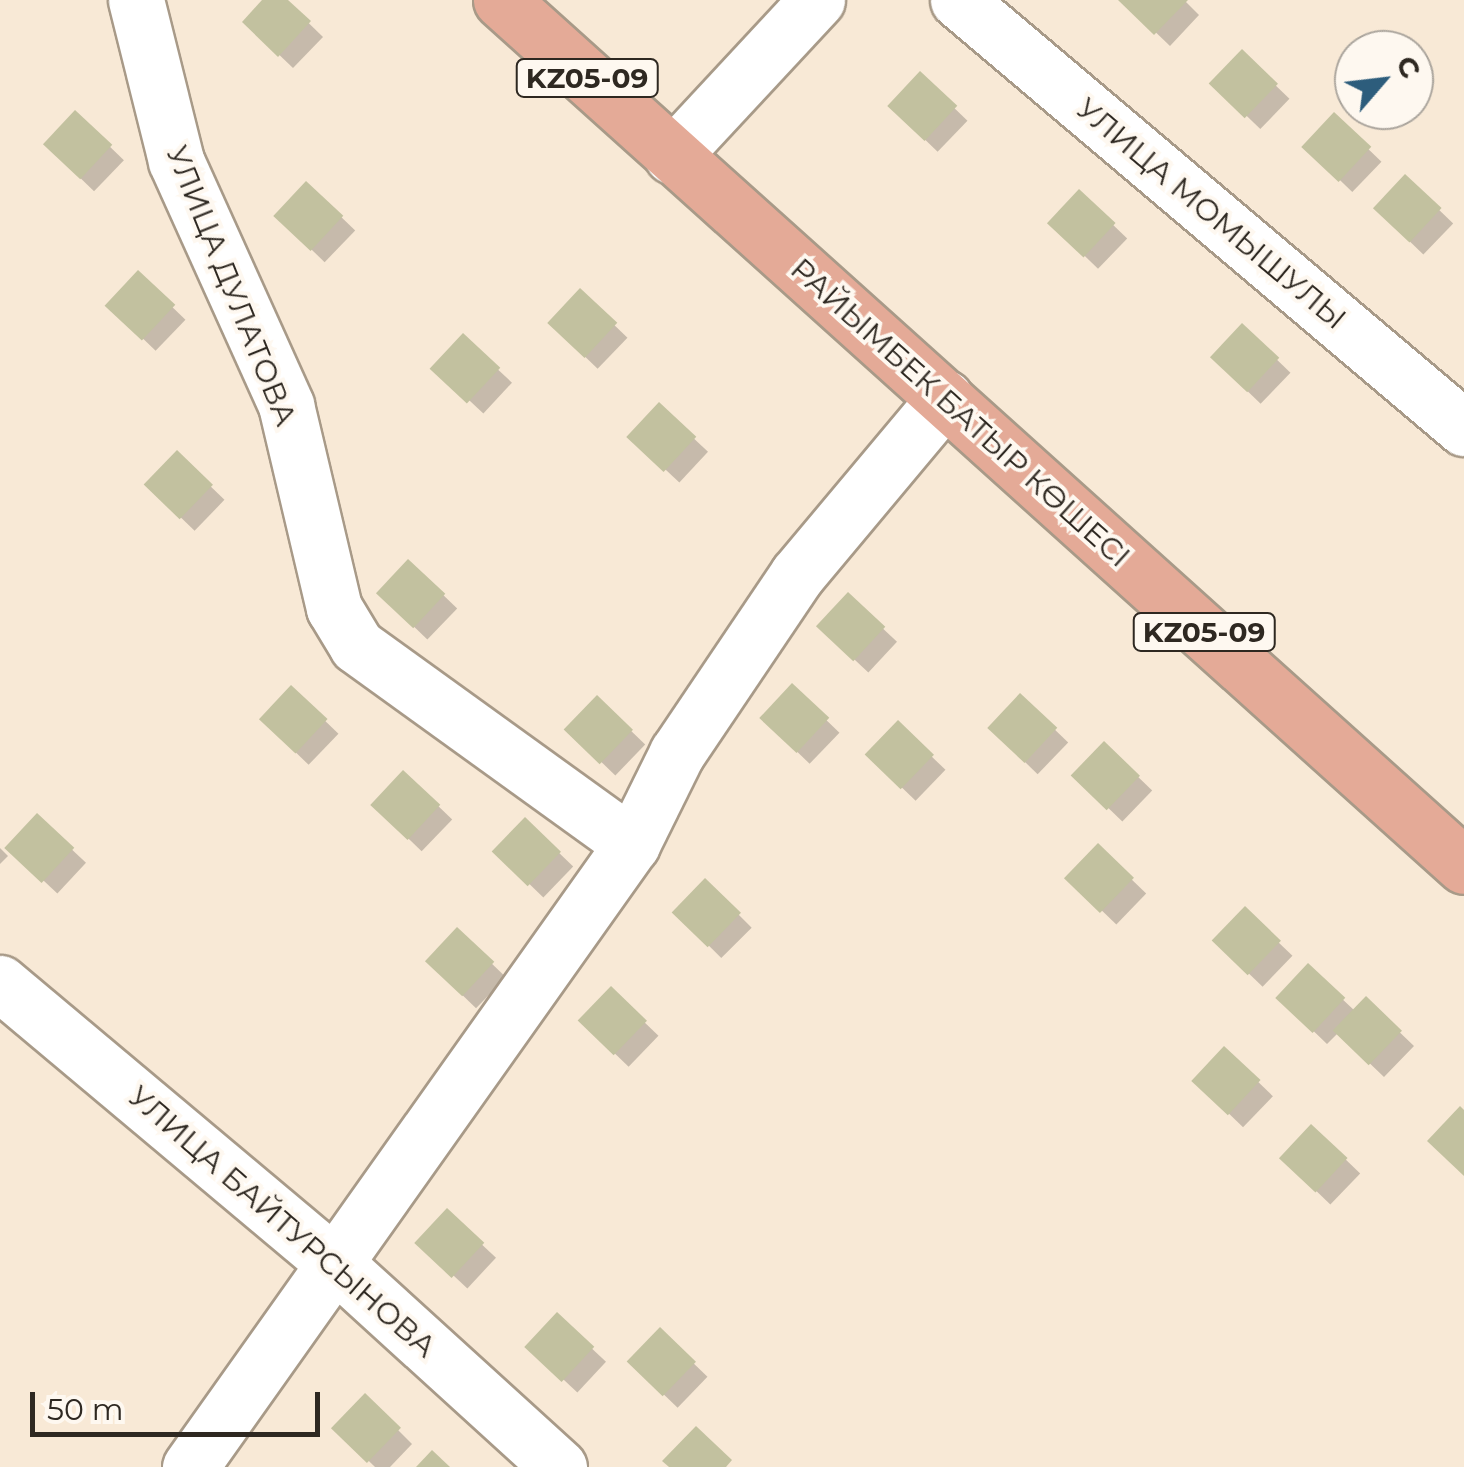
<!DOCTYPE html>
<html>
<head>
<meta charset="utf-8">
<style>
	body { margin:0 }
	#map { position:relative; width:1464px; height:1467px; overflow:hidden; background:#f8e9d6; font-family:Montserrat,sans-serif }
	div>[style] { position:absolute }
	.shadow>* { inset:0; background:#0003; transform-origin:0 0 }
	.building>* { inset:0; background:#c2c19f; transform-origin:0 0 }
	.roads { filter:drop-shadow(2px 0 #a89a88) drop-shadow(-2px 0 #a89a88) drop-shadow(0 2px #a89a88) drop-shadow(0 -2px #a89a88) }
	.minor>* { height:55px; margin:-27.5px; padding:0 27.5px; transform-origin:27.5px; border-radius:27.5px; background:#fff }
	.major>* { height:55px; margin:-27.5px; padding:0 27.5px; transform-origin:27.5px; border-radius:27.5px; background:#e4aa97 }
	span { translate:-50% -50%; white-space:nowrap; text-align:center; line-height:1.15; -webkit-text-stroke:8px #fef8f0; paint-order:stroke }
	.shield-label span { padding:2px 8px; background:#fef8f0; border:2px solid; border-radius:8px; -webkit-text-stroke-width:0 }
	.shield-label { font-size:28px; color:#2e2821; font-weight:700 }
	.street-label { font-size:30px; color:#2e2821 }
	.north { position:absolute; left:1334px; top:30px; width:100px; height:100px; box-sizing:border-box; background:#fef8f0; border:2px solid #aba59d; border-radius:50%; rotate:62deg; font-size:28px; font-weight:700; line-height:40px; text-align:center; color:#2e2821 }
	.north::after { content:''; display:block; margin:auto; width:35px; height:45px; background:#2d5d7c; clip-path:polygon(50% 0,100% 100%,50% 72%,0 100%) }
	.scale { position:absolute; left:30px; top:1392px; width:290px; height:45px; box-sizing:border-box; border:5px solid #2e2821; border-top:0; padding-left:12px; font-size:30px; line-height:35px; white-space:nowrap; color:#2e2821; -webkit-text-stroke:8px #fef8f0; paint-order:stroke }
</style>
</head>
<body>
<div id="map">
	<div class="shadow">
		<i style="clip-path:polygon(266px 0,285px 0,323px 37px,293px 68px,245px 22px)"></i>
		<i style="clip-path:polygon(1122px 0,1184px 0,1199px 15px,1170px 46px)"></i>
		<i style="left:1242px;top:53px;width:66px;height:42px;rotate:44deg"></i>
		<i style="left:920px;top:75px;width:66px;height:43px;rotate:44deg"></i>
		<i style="left:75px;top:113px;width:68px;height:43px;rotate:44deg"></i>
		<i style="left:1334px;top:116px;width:66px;height:42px;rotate:44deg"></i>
		<i style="left:1405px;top:177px;width:67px;height:43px;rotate:44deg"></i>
		<i style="left:307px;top:184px;width:67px;height:44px;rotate:44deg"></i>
		<i style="left:1079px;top:192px;width:67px;height:42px;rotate:44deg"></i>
		<i style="left:138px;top:274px;width:66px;height:43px;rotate:44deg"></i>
		<i style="left:580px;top:292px;width:66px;height:43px;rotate:44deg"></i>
		<i style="left:1243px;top:327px;width:66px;height:43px;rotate:44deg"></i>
		<i style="left:463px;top:337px;width:67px;height:42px;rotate:43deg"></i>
		<i style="left:659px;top:406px;width:67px;height:42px;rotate:43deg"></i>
		<i style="left:177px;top:454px;width:66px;height:43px;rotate:44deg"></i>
		<i style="left:409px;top:562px;width:67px;height:43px;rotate:44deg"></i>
		<i style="left:848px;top:596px;width:67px;height:42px;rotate:43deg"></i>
		<i style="left:792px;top:687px;width:66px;height:43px;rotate:44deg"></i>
		<i style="left:291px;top:688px;width:66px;height:43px;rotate:44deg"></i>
		<i style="left:1020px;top:696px;width:67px;height:44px;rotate:44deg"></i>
		<i style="left:597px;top:698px;width:67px;height:43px;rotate:44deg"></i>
		<i style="left:898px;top:724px;width:66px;height:43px;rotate:44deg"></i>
		<i style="left:1104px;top:744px;width:67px;height:43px;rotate:44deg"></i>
		<i style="left:404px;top:773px;width:67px;height:44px;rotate:44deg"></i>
		<i style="left:37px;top:817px;width:67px;height:42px;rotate:43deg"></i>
		<i style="left:525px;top:820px;width:67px;height:43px;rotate:44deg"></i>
		<i style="left:1098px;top:847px;width:67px;height:43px;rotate:44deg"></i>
		<i style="clip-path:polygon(0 848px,8px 856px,0 864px)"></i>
		<i style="left:705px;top:881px;width:66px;height:43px;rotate:45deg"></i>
		<i style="left:1245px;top:910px;width:66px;height:43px;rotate:44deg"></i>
		<i style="left:457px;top:930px;width:68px;height:43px;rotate:44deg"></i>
		<i style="clip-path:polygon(1308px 967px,1355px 1011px,1366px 1000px,1414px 1046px,1384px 1077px,1338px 1033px,1327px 1044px,1279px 998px)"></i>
		<i style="left:611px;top:990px;width:66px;height:43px;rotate:44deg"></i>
		<i style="left:1224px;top:1049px;width:68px;height:43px;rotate:44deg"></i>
		<i style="left:1312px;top:1127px;width:67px;height:43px;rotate:44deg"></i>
		<i style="left:447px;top:1212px;width:67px;height:42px;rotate:43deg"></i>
		<i style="left:557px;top:1316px;width:67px;height:42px;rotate:43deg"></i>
		<i style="left:660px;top:1331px;width:66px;height:43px;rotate:44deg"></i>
		<i style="clip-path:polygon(365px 1397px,412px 1444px,390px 1467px,375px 1467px,335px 1428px)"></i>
	</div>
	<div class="building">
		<i style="clip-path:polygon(262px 0,288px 0,311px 21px,278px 57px,242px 22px)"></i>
		<i style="clip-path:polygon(1118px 0,1188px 0,1154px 35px)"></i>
		<i style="left:1242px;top:49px;width:50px;height:48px;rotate:44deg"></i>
		<i style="left:920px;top:71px;width:51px;height:48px;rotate:43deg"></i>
		<i style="left:75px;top:110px;width:51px;height:47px;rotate:43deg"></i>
		<i style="left:1334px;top:112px;width:51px;height:48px;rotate:43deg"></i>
		<i style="left:1405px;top:174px;width:50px;height:47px;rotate:43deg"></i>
		<i style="left:306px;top:181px;width:51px;height:48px;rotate:43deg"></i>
		<i style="left:1079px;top:189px;width:50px;height:47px;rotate:43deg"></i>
		<i style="left:138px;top:270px;width:51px;height:49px;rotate:43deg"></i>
		<i style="left:580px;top:288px;width:51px;height:48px;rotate:43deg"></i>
		<i style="left:1242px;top:323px;width:51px;height:47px;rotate:43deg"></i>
		<i style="left:463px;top:333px;width:51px;height:49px;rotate:43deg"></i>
		<i style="left:659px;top:402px;width:51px;height:48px;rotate:43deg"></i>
		<i style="left:177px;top:450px;width:50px;height:48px;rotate:44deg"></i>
		<i style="left:408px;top:559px;width:51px;height:47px;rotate:43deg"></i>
		<i style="left:848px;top:592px;width:51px;height:47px;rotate:43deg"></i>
		<i style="left:792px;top:683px;width:51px;height:48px;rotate:43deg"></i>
		<i style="left:291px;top:685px;width:50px;height:47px;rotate:43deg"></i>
		<i style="left:1020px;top:693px;width:51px;height:48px;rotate:43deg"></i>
		<i style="left:597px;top:695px;width:50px;height:48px;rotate:44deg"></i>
		<i style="left:898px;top:720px;width:50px;height:48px;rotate:44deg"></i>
		<i style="left:1104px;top:741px;width:50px;height:48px;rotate:44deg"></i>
		<i style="left:403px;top:770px;width:51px;height:48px;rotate:43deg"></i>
		<i style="left:37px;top:813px;width:51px;height:48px;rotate:43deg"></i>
		<i style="left:525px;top:817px;width:50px;height:48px;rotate:44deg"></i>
		<i style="left:1098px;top:843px;width:50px;height:49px;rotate:44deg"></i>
		<i style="left:705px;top:878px;width:50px;height:48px;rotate:44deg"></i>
		<i style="left:1245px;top:906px;width:50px;height:48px;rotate:44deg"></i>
		<i style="left:457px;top:927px;width:51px;height:47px;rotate:43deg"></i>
		<i style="left:1308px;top:963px;width:51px;height:48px;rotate:43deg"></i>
		<i style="left:611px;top:986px;width:50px;height:48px;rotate:44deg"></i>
		<i style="left:1366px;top:996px;width:50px;height:48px;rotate:44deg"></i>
		<i style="left:1224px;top:1046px;width:50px;height:48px;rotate:43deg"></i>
		<i style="clip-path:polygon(1460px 1106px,1464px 1110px,1464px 1176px,1427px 1141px)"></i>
		<i style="left:1311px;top:1124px;width:50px;height:47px;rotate:43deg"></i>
		<i style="left:447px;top:1208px;width:51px;height:48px;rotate:43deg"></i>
		<i style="left:557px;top:1312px;width:51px;height:48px;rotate:43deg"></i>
		<i style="left:660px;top:1327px;width:50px;height:48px;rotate:44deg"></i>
		<i style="left:365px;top:1393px;width:50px;height:49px;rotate:44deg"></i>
		<i style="clip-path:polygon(696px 1426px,732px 1460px,726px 1467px,669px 1467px,662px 1461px)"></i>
		<i style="clip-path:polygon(432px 1450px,450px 1467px,416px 1467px)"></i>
	</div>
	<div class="roads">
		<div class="minor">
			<i style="left:136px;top:0;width:166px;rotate:76deg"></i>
			<i style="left:176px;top:161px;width:268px;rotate:65.7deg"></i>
			<i style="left:286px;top:405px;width:209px;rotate:76.7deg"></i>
			<i style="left:334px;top:608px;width:44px;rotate:58.8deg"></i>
			<i style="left:357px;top:646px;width:339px;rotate:35.8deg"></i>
			<i style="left:958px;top:0;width:663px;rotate:40.23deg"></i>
			<i style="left:672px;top:156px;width:213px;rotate:-47.1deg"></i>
			<i style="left:0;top:983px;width:456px;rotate:40deg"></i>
			<i style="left:349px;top:1276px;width:284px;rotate:42.3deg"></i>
			<i style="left:190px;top:1467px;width:764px;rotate:-54.65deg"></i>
			<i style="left:632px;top:844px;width:102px;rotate:-63.7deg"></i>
			<i style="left:677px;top:753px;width:215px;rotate:-56deg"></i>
			<i style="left:797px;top:575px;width:231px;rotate:-50.1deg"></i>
		</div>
		<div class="major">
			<i style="left:501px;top:0;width:1295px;rotate:41.96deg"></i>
		</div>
	</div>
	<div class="shield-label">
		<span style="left:587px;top:78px">KZ05-09</span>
		<span style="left:1204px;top:632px">KZ05-09</span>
	</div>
	<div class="street-label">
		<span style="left:1211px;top:214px;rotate:40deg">УЛИЦА МОМЫШУЛЫ</span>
		<span style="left:231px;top:286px;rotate:68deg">УЛИЦА ДУЛАТОВА</span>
		<span style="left:960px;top:413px;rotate:42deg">РАЙЫМБЕК БАТЫР КӨШЕСІ</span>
		<span style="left:282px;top:1222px;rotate:41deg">УЛИЦА БАЙТУРСЫНОВА</span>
	</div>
	<div class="north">С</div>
	<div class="scale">50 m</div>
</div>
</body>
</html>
